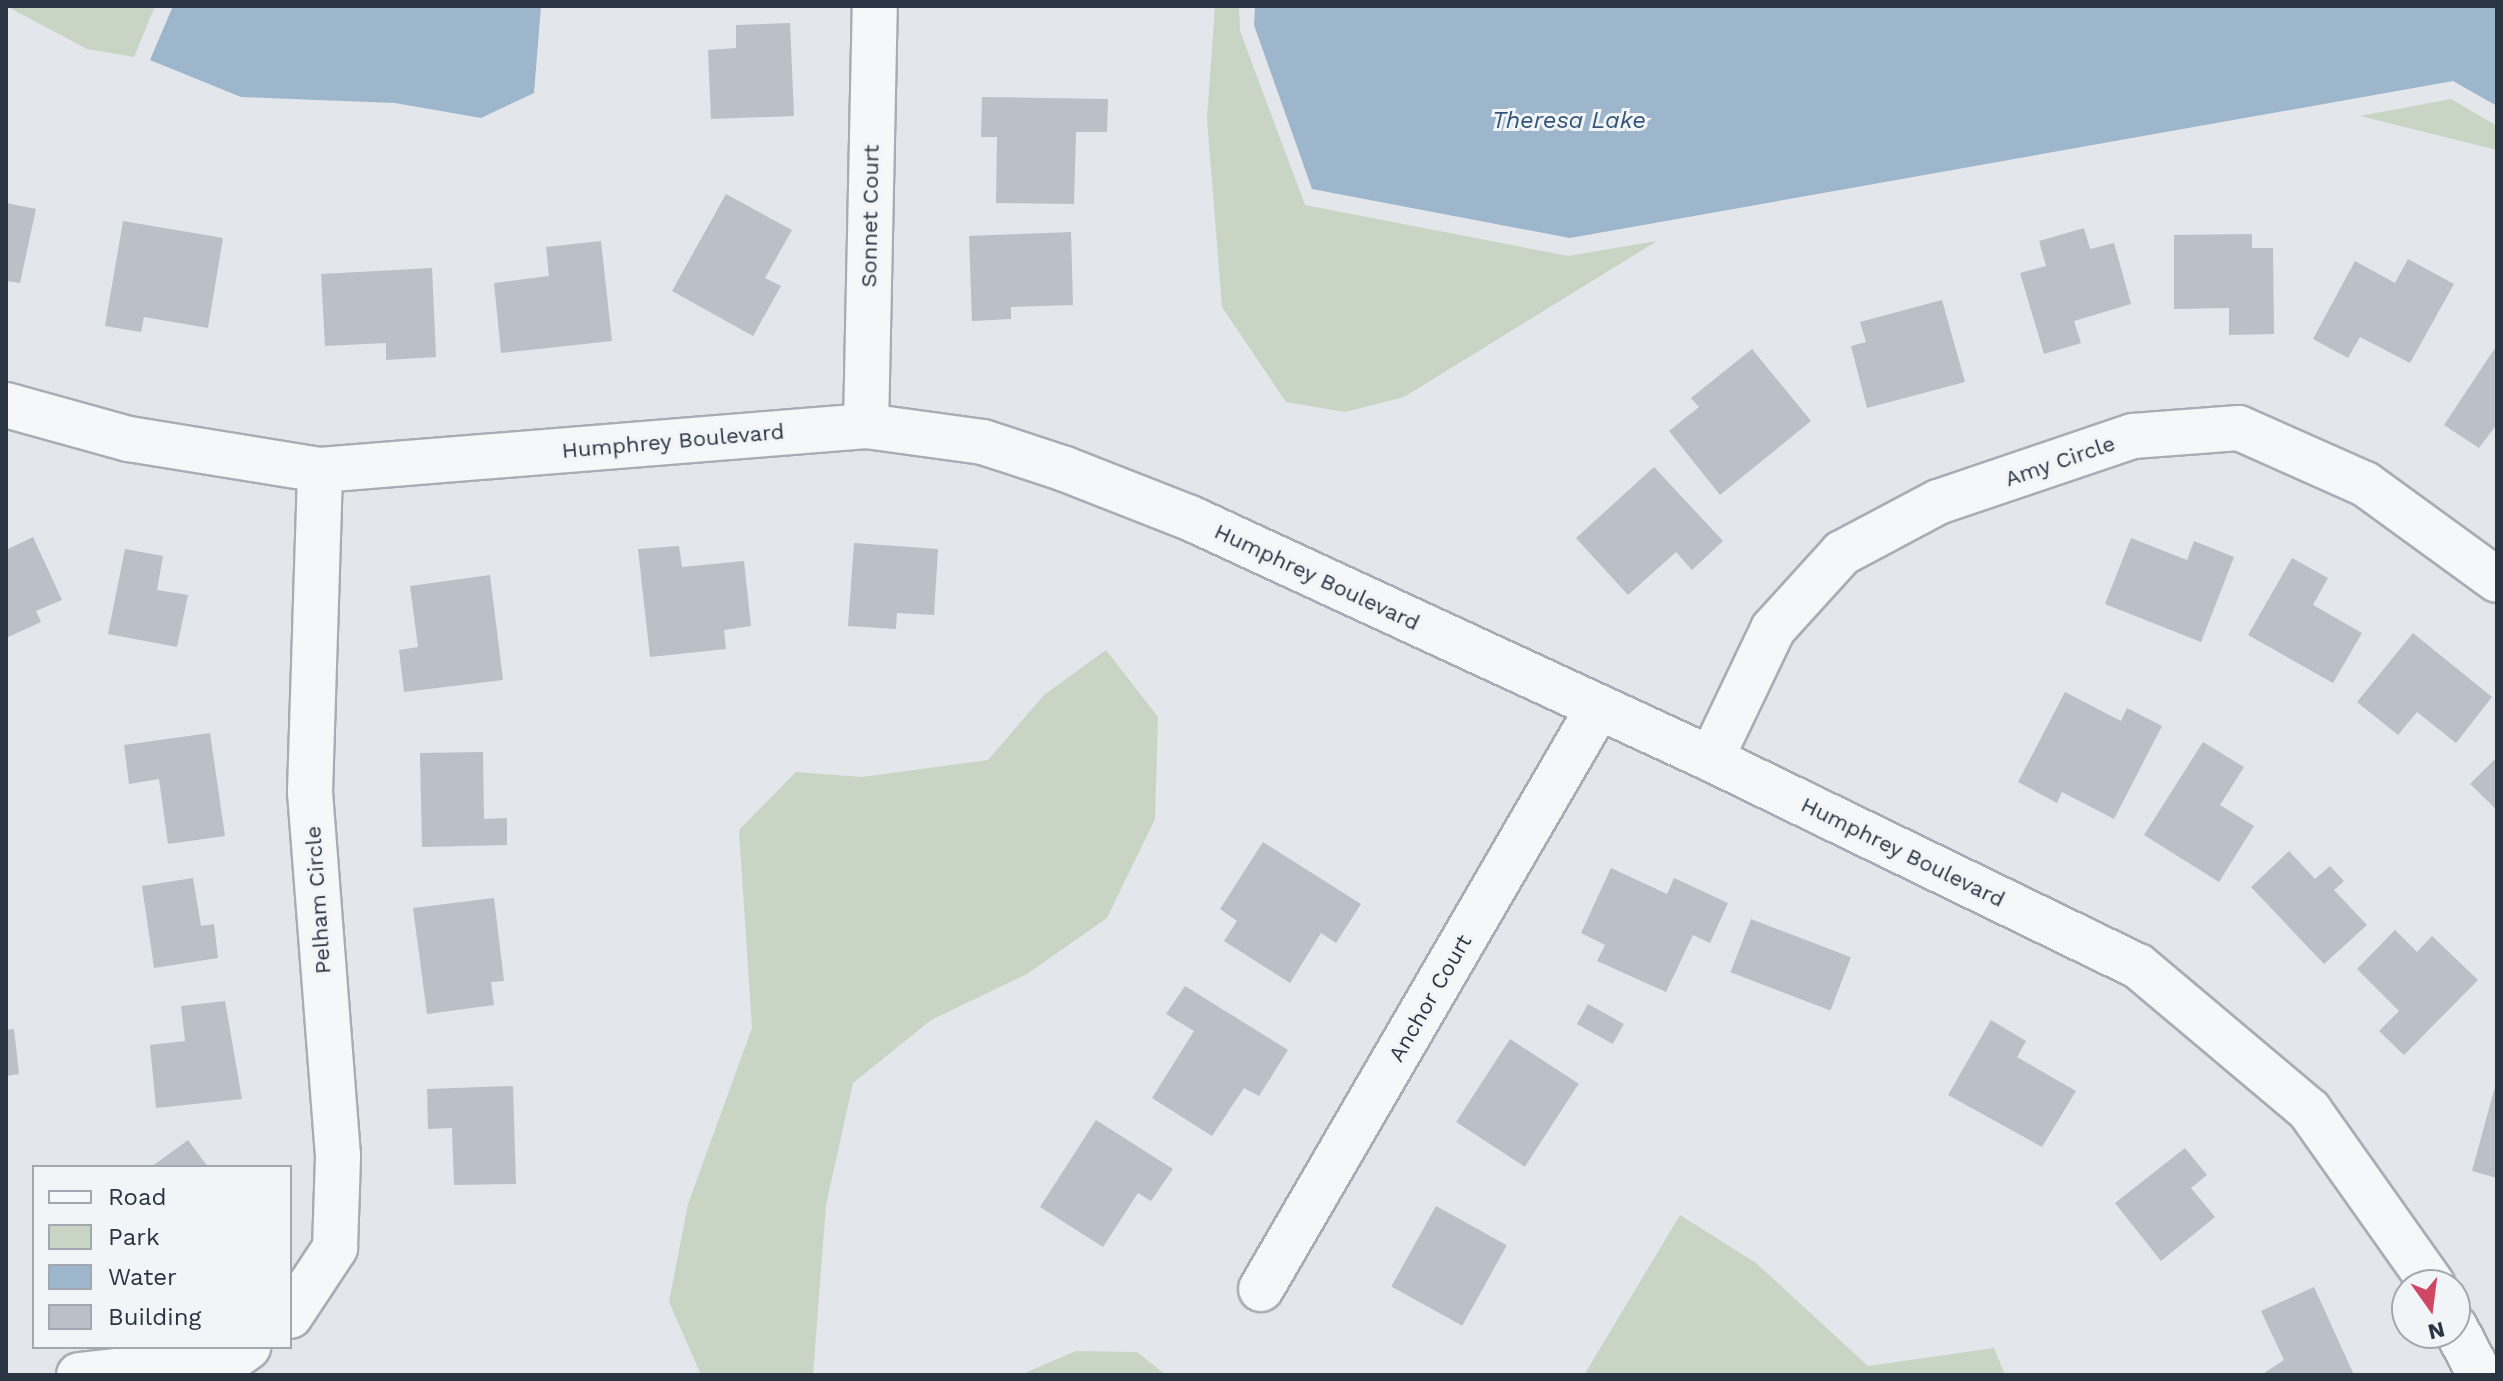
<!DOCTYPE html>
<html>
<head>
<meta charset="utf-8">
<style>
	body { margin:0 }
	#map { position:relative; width:2503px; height:1381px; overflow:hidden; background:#e3e6eb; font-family:"Work Sans",sans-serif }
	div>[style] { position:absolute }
	.green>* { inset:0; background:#c9d5c4 }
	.water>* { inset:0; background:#9db6cb }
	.building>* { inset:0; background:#bac0c8; transform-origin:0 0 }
	.roads { filter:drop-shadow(2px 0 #a8adb5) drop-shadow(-2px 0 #a8adb5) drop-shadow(0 2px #a8adb5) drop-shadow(0 -2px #a8adb5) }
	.minor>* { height:44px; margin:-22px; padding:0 22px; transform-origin:22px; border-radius:22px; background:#f5f7f9 }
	span { translate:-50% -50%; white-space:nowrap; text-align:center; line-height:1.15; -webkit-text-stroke:6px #f2f5f8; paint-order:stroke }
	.street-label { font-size:22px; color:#2a3543 }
	.water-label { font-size:24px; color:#335678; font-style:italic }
	.frame { position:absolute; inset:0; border:8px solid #2a3543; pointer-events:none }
	.legend { position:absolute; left:32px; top:1165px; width:260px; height:184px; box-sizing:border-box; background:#f2f5f8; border:2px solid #a2a8b0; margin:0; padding:10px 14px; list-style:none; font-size:24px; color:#2a3543 }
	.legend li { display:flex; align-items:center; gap:16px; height:40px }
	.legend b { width:40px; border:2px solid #a2a8b0 }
	.north { position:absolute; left:2391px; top:1269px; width:80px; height:80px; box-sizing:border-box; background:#f2f5f8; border:2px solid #a2a8b0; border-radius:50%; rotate:166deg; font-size:22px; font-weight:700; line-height:32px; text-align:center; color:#2a3543 }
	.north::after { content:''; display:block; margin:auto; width:28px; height:36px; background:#d04763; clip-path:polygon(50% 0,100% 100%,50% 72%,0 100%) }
</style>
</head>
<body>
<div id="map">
	<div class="green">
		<i style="clip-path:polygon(6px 6px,155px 6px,134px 57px,87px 49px)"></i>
		<i style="clip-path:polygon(1215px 6px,1239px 6px,1240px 31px,1305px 205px,1568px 256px,1657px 241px,1404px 397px,1345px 412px,1286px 402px,1222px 307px,1207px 119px)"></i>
		<i style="clip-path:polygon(2451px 99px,2497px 126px,2497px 150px,2360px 116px)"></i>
		<i style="clip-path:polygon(1106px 650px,1158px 717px,1155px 819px,1107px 918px,1027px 974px,931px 1020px,853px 1083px,826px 1205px,813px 1375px,701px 1375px,669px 1302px,688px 1204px,752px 1028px,739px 830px,796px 772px,862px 777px,988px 760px,1044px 695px)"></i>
		<i style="clip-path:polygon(1680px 1215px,1756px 1263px,1868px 1366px,1994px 1348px,2005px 1375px,1584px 1375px)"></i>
		<i style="clip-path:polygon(1076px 1351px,1137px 1352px,1166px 1375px,1020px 1375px)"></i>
	</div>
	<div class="water">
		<i style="clip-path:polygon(173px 6px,541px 6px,534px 93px,481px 118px,395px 103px,241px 97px,150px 60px)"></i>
		<i style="clip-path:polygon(1255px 6px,2497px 6px,2497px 106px,2453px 81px,1570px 238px,1312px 189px,1254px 25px)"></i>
	</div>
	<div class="building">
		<i style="clip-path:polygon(790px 23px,794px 116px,711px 119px,708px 50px,736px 48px,736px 25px)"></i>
		<i style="clip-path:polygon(982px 97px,1108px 99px,1107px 132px,1076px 132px,1074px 204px,996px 203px,997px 137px,981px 137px)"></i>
		<i style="clip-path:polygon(726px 194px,792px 230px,765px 278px,781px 286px,753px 336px,672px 291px)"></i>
		<i style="clip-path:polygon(6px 203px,36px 209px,20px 283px,6px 281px)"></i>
		<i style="clip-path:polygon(123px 221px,223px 238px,208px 328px,144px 317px,141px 332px,105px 326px)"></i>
		<i style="clip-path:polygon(2084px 228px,2090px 249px,2114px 243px,2131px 304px,2074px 321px,2081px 343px,2044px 354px,2020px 273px,2046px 266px,2039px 241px)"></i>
		<i style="clip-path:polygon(1071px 232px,1073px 305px,1011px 307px,1011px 319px,972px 321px,969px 236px)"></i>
		<i style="clip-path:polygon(2252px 234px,2252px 248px,2273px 248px,2274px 334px,2229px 335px,2229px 308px,2174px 309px,2174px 235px)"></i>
		<i style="clip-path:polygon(601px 241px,612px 341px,501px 353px,494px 283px,549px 276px,546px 247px)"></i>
		<i style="clip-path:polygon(2408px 259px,2454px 284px,2410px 363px,2360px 337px,2348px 358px,2313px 339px,2355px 261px,2395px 283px)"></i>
		<i style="clip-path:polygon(432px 268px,436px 357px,386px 360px,386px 343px,325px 346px,321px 274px)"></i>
		<i style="clip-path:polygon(1942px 300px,1965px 382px,1867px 408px,1851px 346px,1866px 342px,1860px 322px)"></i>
		<i style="clip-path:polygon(2497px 345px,2497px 424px,2479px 448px,2444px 425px)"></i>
		<i style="clip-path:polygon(1752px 349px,1811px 421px,1720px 495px,1669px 431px,1699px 407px,1691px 398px)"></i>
		<i style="clip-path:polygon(1654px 467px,1723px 541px,1692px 570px,1676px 552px,1628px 595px,1576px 538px)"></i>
		<i style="clip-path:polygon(33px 537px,62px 600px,36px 611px,41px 622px,6px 638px,6px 550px)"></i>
		<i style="clip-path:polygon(2131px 538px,2187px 560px,2194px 541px,2234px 557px,2201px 642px,2105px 604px)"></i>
		<i style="clip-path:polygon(854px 543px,938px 549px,934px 615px,897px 613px,896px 629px,848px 626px)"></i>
		<i style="clip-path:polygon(679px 546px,682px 567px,744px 561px,751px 626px,724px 630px,726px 649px,650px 657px,638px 549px)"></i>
		<i style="clip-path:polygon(125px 549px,163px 556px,157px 590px,188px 595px,177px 647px,108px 634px)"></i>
		<i style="clip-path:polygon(2292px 558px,2328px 578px,2313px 605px,2362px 633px,2333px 683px,2248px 635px)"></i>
		<i style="clip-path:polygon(490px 575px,503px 680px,404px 692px,399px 650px,418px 647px,410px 586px)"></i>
		<i style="clip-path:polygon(2413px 633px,2492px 697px,2456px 743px,2417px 712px,2398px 735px,2357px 702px)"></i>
		<i style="clip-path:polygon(2065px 692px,2121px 721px,2127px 708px,2162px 726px,2114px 819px,2062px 792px,2057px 803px,2018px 782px)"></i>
		<i style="clip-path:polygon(210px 733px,225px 836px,168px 844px,159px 779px,129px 784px,124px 745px)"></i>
		<i style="clip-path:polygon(2203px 742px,2244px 767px,2220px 805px,2254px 826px,2219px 882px,2144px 835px)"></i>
		<i style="clip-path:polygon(483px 752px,484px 819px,507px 818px,507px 845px,422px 847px,420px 753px)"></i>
		<i style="clip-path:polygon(2497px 757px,2497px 810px,2470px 784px)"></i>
		<i style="clip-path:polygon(1263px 842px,1361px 904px,1336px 943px,1321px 933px,1290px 983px,1224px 941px,1237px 921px,1220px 909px)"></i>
		<i style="clip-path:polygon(2289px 851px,2315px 879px,2330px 866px,2344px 881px,2334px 890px,2367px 925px,2324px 964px,2251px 887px)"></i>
		<i style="clip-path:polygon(1611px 868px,1667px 894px,1674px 878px,1728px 903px,1710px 943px,1693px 935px,1666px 992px,1597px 961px,1605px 945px,1581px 933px)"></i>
		<i style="clip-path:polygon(193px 878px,201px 926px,214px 924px,218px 958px,154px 968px,142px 886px)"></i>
		<i style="clip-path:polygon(494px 898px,504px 981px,491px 982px,494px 1005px,427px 1014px,413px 908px)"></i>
		<i style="left:1751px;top:919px;width:107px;height:57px;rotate:21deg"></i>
		<i style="clip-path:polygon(2395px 930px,2417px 952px,2432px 936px,2478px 980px,2404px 1055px,2379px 1031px,2399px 1011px,2357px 969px)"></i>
		<i style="clip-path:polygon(1185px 986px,1288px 1050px,1259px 1096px,1244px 1088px,1212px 1136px,1152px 1098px,1194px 1031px,1166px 1014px)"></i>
		<i style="clip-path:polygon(225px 1001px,242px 1099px,156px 1108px,150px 1045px,185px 1041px,181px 1006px)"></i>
		<i style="left:1588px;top:1004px;width:41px;height:23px;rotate:29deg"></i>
		<i style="clip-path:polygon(1991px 1020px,2026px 1041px,2017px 1057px,2076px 1091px,2042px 1147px,1948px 1095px)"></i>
		<i style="clip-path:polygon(14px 1029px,19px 1074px,6px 1076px,6px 1030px)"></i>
		<i style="left:1510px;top:1039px;width:82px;height:99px;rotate:33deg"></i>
		<i style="clip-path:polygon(2496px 1083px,2497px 1083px,2497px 1178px,2472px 1171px)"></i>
		<i style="clip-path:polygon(513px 1086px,516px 1184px,454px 1185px,452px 1128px,428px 1129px,427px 1089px)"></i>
		<i style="clip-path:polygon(1096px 1120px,1173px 1169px,1151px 1201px,1138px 1193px,1103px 1247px,1040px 1207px)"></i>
		<i style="clip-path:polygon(188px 1140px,208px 1167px,151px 1167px)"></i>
		<i style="clip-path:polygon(2185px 1148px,2207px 1175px,2191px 1188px,2215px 1217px,2161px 1261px,2115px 1203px)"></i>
		<i style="left:1436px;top:1206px;width:81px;height:92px;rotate:29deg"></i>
		<i style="clip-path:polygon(2314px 1287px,2354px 1375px,2261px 1375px,2284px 1360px,2261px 1311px)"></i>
	</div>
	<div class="roads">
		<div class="minor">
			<i style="left:6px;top:405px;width:128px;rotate:15.5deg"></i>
			<i style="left:129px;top:439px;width:193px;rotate:9.2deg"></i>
			<i style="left:320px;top:470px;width:548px;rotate:-4.61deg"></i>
			<i style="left:866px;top:426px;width:118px;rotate:7.8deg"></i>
			<i style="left:983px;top:442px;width:86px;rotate:18.2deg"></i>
			<i style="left:1065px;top:469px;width:134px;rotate:21.4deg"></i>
			<i style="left:1190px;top:518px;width:574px;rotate:24.82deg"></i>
			<i style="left:1711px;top:759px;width:475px;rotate:25.9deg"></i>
			<i style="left:2138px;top:966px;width:224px;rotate:40.1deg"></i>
			<i style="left:2309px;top:1110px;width:214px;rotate:54.7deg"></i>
			<i style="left:866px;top:426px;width:420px;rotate:-88.8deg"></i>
			<i style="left:1711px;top:759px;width:144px;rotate:-64.5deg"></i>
			<i style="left:1773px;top:629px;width:103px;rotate:-47.8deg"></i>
			<i style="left:1842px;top:553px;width:109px;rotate:-28deg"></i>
			<i style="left:1938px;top:502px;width:206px;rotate:-18.7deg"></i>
			<i style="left:2133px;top:436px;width:106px;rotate:-4.3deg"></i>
			<i style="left:2239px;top:428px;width:138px;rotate:24deg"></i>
			<i style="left:2365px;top:484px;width:163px;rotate:36deg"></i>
			<i style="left:1261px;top:1289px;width:672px;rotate:-59.88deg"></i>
			<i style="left:290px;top:1316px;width:82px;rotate:-56.5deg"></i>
			<i style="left:335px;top:1248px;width:92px;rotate:-88.1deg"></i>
			<i style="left:338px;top:1156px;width:365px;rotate:-94.4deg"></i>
			<i style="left:310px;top:792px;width:322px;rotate:-88.2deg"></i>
			<i style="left:2455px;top:1327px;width:54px;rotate:62.5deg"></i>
			<i style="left:79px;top:1375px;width:155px;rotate:-6.3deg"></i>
			<i style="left:233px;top:1358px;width:19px;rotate:-36deg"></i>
		</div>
	</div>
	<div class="street-label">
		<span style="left:870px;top:216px;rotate:-89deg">Sonnet Court</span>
		<span style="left:673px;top:441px;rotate:-5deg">Humphrey Boulevard</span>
		<span style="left:2060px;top:461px;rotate:-19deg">Amy Circle</span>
		<span style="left:1317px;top:577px;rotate:25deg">Humphrey Boulevard</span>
		<span style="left:1903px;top:852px;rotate:26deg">Humphrey Boulevard</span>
		<span style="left:318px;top:900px;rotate:-94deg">Pelham Circle</span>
		<span style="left:1430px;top:998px;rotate:-60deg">Anchor Court</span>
	</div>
	<div class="water-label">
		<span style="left:1569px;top:121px">Theresa Lake</span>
	</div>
	<div class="frame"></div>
	<ul class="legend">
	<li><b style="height:10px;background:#f5f7f9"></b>Road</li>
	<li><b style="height:22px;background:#c9d5c4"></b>Park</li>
	<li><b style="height:22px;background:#9db6cb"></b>Water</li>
	<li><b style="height:22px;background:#bac0c8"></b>Building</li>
	</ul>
	<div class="north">N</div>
</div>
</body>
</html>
